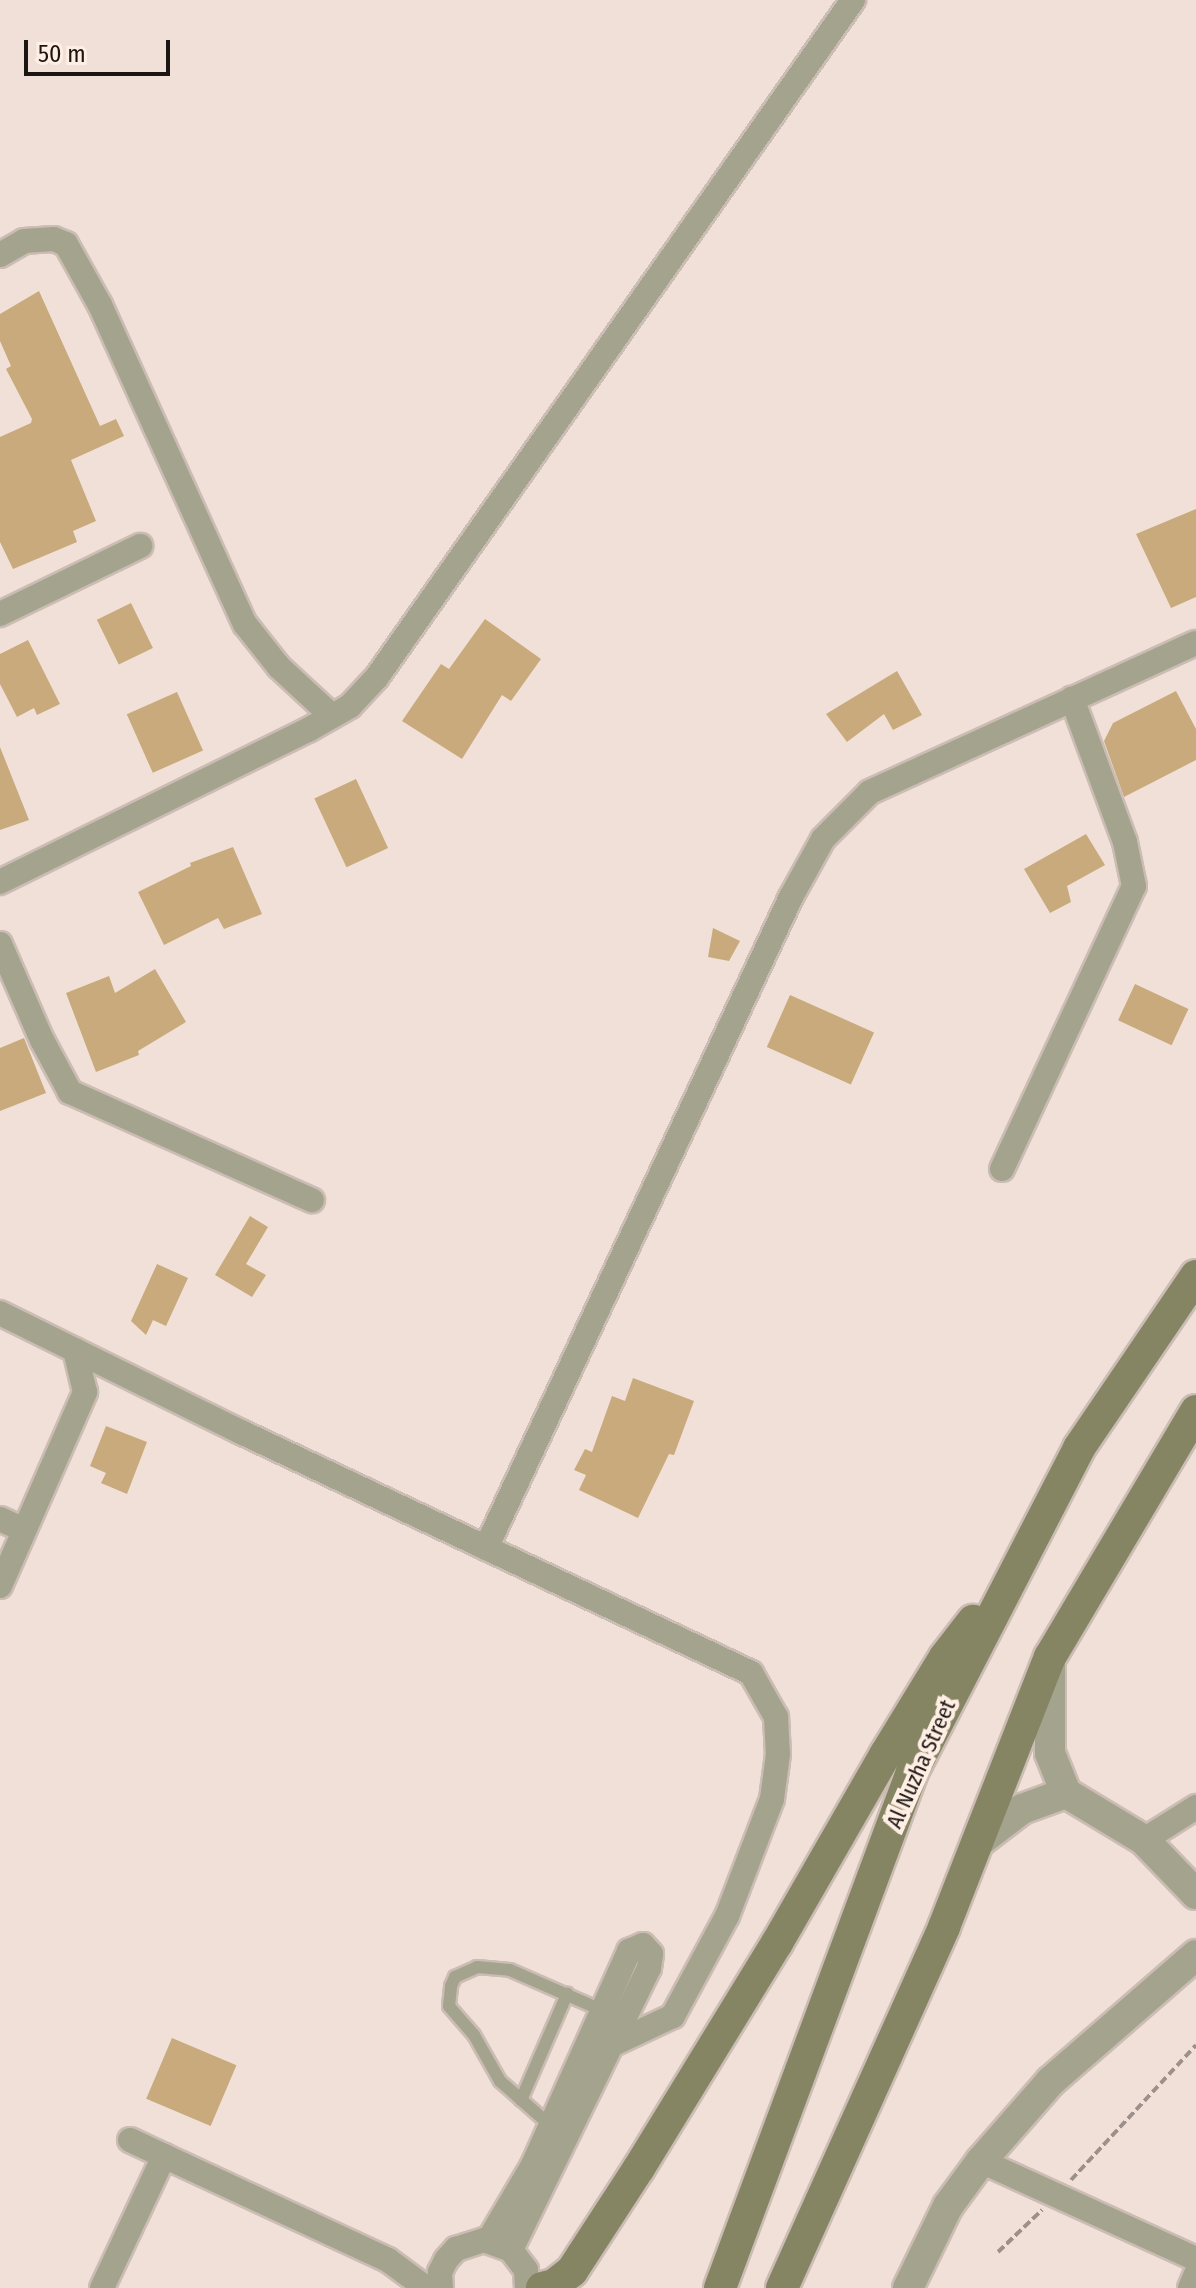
<!DOCTYPE html>
<html>
<head>
<meta charset="utf-8">
<style>
	body { margin:0 }
	#map { position:relative; width:1196px; height:2288px; overflow:hidden; background:#f1e0d7; font-family:"Fira Sans Condensed",sans-serif }
	div>[style] { position:absolute }
	.building>* { inset:0; background:#c8aa7c; transform-origin:0 0 }
	.path>* { height:4px; margin-top:-2px; transform-origin:0; background:repeating-linear-gradient(90deg,#9d908a 0 8px,transparent 0 12px) }
	.roads { filter:drop-shadow(2px 0 #cbbcb4) drop-shadow(-2px 0 #cbbcb4) drop-shadow(0 2px #cbbcb4) drop-shadow(0 -2px #cbbcb4) }
	.service>* { height:12px; margin:-6px; padding:0 6px; transform-origin:6px; border-radius:6px; background:#a4a48e }
	.minor>* { height:24px; margin:-12px; padding:0 12px; transform-origin:12px; border-radius:12px; background:#a4a48e }
	.tertiary>* { height:30px; margin:-15px; padding:0 15px; transform-origin:15px; border-radius:15px; background:#a4a48e }
	.secondary>* { height:32px; margin:-16px; padding:0 16px; transform-origin:16px; border-radius:16px; background:#858563 }
	span { translate:-50% -50%; white-space:nowrap; text-align:center; line-height:1.15; -webkit-text-stroke:8px #ffeee4; paint-order:stroke }
	.street-label { font-size:22px; color:#1c1613 }
	.scale { position:absolute; left:24px; top:40px; width:146px; height:36px; box-sizing:border-box; border:4px solid #1c1613; border-top:0; padding-left:10px; font-size:24px; line-height:28px; white-space:nowrap; color:#1c1613; -webkit-text-stroke:6px #ffeee4; paint-order:stroke }
</style>
</head>
<body>
<div id="map">
	<div class="building">
		<i style="clip-path:polygon(39px 291px,100px 426px,116px 419px,124px 436px,71px 460px,96px 521px,73px 531px,77px 542px,13px 569px,0 542px,0 437px,31px 423px,32px 419px,6px 369px,11px 366px,0 341px,0 314px)"></i>
		<i style="clip-path:polygon(1196px 509px,1196px 597px,1171px 608px,1136px 534px)"></i>
		<i style="left:131px;top:603px;width:50px;height:38px;rotate:64deg"></i>
		<i style="clip-path:polygon(485px 619px,541px 659px,511px 701px,502px 695px,462px 759px,402px 721px,441px 664px,449px 669px)"></i>
		<i style="clip-path:polygon(28px 640px,60px 704px,37px 715px,34px 708px,17px 717px,0 684px,0 654px)"></i>
		<i style="clip-path:polygon(897px 671px,922px 715px,893px 730px,884px 714px,847px 742px,826px 714px)"></i>
		<i style="clip-path:polygon(1176px 691px,1196px 729px,1196px 760px,1124px 797px,1104px 741px,1113px 723px)"></i>
		<i style="left:177px;top:692px;width:64px;height:55px;rotate:66deg"></i>
		<i style="clip-path:polygon(0 747px,29px 820px,0 830px)"></i>
		<i style="left:356px;top:779px;width:76px;height:46px;rotate:65deg"></i>
		<i style="clip-path:polygon(1086px 834px,1105px 865px,1067px 886px,1071px 902px,1050px 913px,1024px 869px)"></i>
		<i style="clip-path:polygon(233px 847px,262px 914px,224px 929px,218px 918px,164px 945px,138px 892px,191px 866px,190px 863px)"></i>
		<i style="clip-path:polygon(713px 928px,740px 941px,729px 961px,708px 957px)"></i>
		<i style="clip-path:polygon(155px 969px,186px 1022px,138px 1051px,139px 1055px,96px 1072px,66px 993px,109px 976px,115px 993px)"></i>
		<i style="left:1135px;top:984px;width:59px;height:40px;rotate:25deg"></i>
		<i style="left:790px;top:995px;width:92px;height:57px;rotate:24deg"></i>
		<i style="clip-path:polygon(24px 1038px,46px 1093px,0 1111px,0 1048px)"></i>
		<i style="clip-path:polygon(250px 1216px,268px 1227px,246px 1264px,266px 1275px,252px 1297px,215px 1275px)"></i>
		<i style="clip-path:polygon(157px 1264px,188px 1278px,166px 1326px,153px 1320px,146px 1335px,131px 1321px)"></i>
		<i style="clip-path:polygon(633px 1378px,694px 1401px,674px 1455px,669px 1454px,638px 1518px,579px 1490px,586px 1475px,574px 1470px,585px 1449px,592px 1452px,612px 1396px,625px 1401px)"></i>
		<i style="clip-path:polygon(106px 1426px,147px 1442px,127px 1494px,101px 1483px,106px 1473px,90px 1466px)"></i>
		<i style="left:172px;top:2038px;width:70px;height:66px;rotate:23deg"></i>
	</div>
	<div class="path">
		<i style="left:1071px;top:2180px;width:184px;rotate:-47.2deg"></i>
		<i style="left:998px;top:2252px;width:61px;rotate:-43.7deg"></i>
	</div>
	<div class="roads">
		<div class="service">
			<i style="left:521px;top:2100px;width:116px;rotate:-66.5deg"></i>
			<i style="left:551px;top:2126px;width:68px;rotate:-138.6deg"></i>
			<i style="left:500px;top:2081px;width:53px;rotate:-119.5deg"></i>
			<i style="left:474px;top:2035px;width:38px;rotate:-131deg"></i>
			<i style="left:449px;top:2006px;width:20px;rotate:-84deg"></i>
			<i style="left:451px;top:1986px;width:10px;rotate:-66deg"></i>
			<i style="left:455px;top:1977px;width:24px;rotate:-24deg"></i>
			<i style="left:477px;top:1967px;width:33px;rotate:5deg"></i>
			<i style="left:510px;top:1970px;width:103px;rotate:23.6deg"></i>
		</div>
		<div class="minor">
			<i style="left:0;top:255px;width:28px;rotate:-30deg"></i>
			<i style="left:24px;top:241px;width:30px;rotate:-4deg"></i>
			<i style="left:54px;top:239px;width:13px;rotate:23deg"></i>
			<i style="left:66px;top:244px;width:70px;rotate:60.9deg"></i>
			<i style="left:100px;top:305px;width:350px;rotate:65.6deg"></i>
			<i style="left:245px;top:624px;width:55px;rotate:51.7deg"></i>
			<i style="left:279px;top:667px;width:72px;rotate:42.8deg"></i>
			<i style="left:0;top:614px;width:156px;rotate:-25.9deg"></i>
			<i style="left:0;top:882px;width:343px;rotate:-26.3deg"></i>
			<i style="left:308px;top:730px;width:48px;rotate:-29.7deg"></i>
			<i style="left:350px;top:706px;width:40px;rotate:-47deg"></i>
			<i style="left:377px;top:677px;width:828px;rotate:-54.89deg"></i>
			<i style="left:0;top:944px;width:105px;rotate:66.4deg"></i>
			<i style="left:42px;top:1040px;width:59px;rotate:61.7deg"></i>
			<i style="left:70px;top:1092px;width:265px;rotate:24.1deg"></i>
			<i style="left:1002px;top:1169px;width:312px;rotate:-65deg"></i>
			<i style="left:1134px;top:886px;width:45px;rotate:-101.6deg"></i>
			<i style="left:1125px;top:842px;width:153px;rotate:-110.3deg"></i>
			<i style="left:0;top:1313px;width:269px;rotate:26.3deg"></i>
			<i style="left:241px;top:1432px;width:564px;rotate:25.29deg"></i>
			<i style="left:751px;top:1673px;width:51px;rotate:60.4deg"></i>
			<i style="left:776px;top:1717px;width:37px;rotate:87deg"></i>
			<i style="left:778px;top:1754px;width:45px;rotate:97.6deg"></i>
			<i style="left:772px;top:1799px;width:125px;rotate:111deg"></i>
			<i style="left:727px;top:1916px;width:114px;rotate:118.4deg"></i>
			<i style="left:673px;top:2016px;width:68px;rotate:154.9deg"></i>
			<i style="left:0;top:1519px;width:26px;rotate:25deg"></i>
			<i style="left:486px;top:1548px;width:719px;rotate:-64.9deg"></i>
			<i style="left:791px;top:897px;width:66px;rotate:-61.1deg"></i>
			<i style="left:823px;top:839px;width:66px;rotate:-45deg"></i>
			<i style="left:870px;top:792px;width:358px;rotate:-24.6deg"></i>
			<i style="left:0;top:1586px;width:212px;rotate:-66.3deg"></i>
			<i style="left:85px;top:1392px;width:43px;rotate:-103.4deg"></i>
			<i style="left:1144px;top:1840px;width:62px;rotate:-32.4deg"></i>
			<i style="left:130px;top:2140px;width:38px;rotate:25deg"></i>
			<i style="left:981px;top:2161px;width:236px;rotate:24.5deg"></i>
			<i style="left:488px;top:2241px;width:88px;rotate:-59.4deg"></i>
			<i style="left:533px;top:2165px;width:235px;rotate:-65.8deg"></i>
			<i style="left:629px;top:1951px;width:15px;rotate:-23deg"></i>
			<i style="left:643px;top:1945px;width:12px;rotate:48deg"></i>
			<i style="left:651px;top:1954px;width:14px;rotate:98deg"></i>
			<i style="left:649px;top:1968px;width:314px;rotate:116.1deg"></i>
			<i style="left:102px;top:2288px;width:146px;rotate:-64.8deg"></i>
			<i style="left:164px;top:2156px;width:247px;rotate:24.9deg"></i>
			<i style="left:388px;top:2260px;width:47px;rotate:36.4deg"></i>
			<i style="left:441px;top:2288px;width:16px;rotate:-94deg"></i>
			<i style="left:440px;top:2272px;width:13px;rotate:-63deg"></i>
			<i style="left:446px;top:2260px;width:15px;rotate:-48deg"></i>
			<i style="left:456px;top:2249px;width:29px;rotate:-18deg"></i>
			<i style="left:484px;top:2240px;width:29px;rotate:20deg"></i>
			<i style="left:511px;top:2250px;width:25px;rotate:53deg"></i>
			<i style="left:526px;top:2270px;width:18px;rotate:87deg"></i>
			<i style="left:1190px;top:2288px;width:15px;rotate:-67deg"></i>
		</div>
		<div class="tertiary">
			<i style="left:1066px;top:1793px;width:91px;rotate:31.1deg"></i>
			<i style="left:1144px;top:1840px;width:75px;rotate:46.1deg"></i>
			<i style="left:976px;top:1844px;width:58px;rotate:-37.3deg"></i>
			<i style="left:1022px;top:1809px;width:47px;rotate:-20deg"></i>
			<i style="left:1066px;top:1793px;width:43px;rotate:-111.8deg"></i>
			<i style="left:1050px;top:1753px;width:91px;rotate:-90deg"></i>
			<i style="left:908px;top:2288px;width:91px;rotate:-64deg"></i>
			<i style="left:948px;top:2206px;width:56px;rotate:-53.7deg"></i>
			<i style="left:981px;top:2161px;width:106px;rotate:-48.8deg"></i>
			<i style="left:1051px;top:2081px;width:192px;rotate:-41deg"></i>
		</div>
		<div class="secondary">
			<i style="left:542px;top:2288px;width:12px;rotate:-14deg"></i>
			<i style="left:554px;top:2285px;width:23px;rotate:-38deg"></i>
			<i style="left:572px;top:2271px;width:123px;rotate:-57deg"></i>
			<i style="left:639px;top:2168px;width:264px;rotate:-58.5deg"></i>
			<i style="left:777px;top:1943px;width:217px;rotate:-60.1deg"></i>
			<i style="left:885px;top:1755px;width:115px;rotate:-58.5deg"></i>
			<i style="left:945px;top:1657px;width:46px;rotate:-52.1deg"></i>
			<i style="left:720px;top:2288px;width:551px;rotate:-69.59deg"></i>
			<i style="left:912px;top:1772px;width:365px;rotate:-62.7deg"></i>
			<i style="left:1079px;top:1448px;width:208px;rotate:-55.8deg"></i>
			<i style="left:782px;top:2288px;width:396px;rotate:-65.8deg"></i>
			<i style="left:944px;top:1927px;width:290px;rotate:-68.6deg"></i>
			<i style="left:1050px;top:1657px;width:286px;rotate:-59.3deg"></i>
		</div>
	</div>
	<div class="street-label">
		<span style="left:921px;top:1764px;rotate:-66deg">Al Nuzha Street</span>
	</div>
	<div class="scale">50 m</div>
</div>
</body>
</html>
